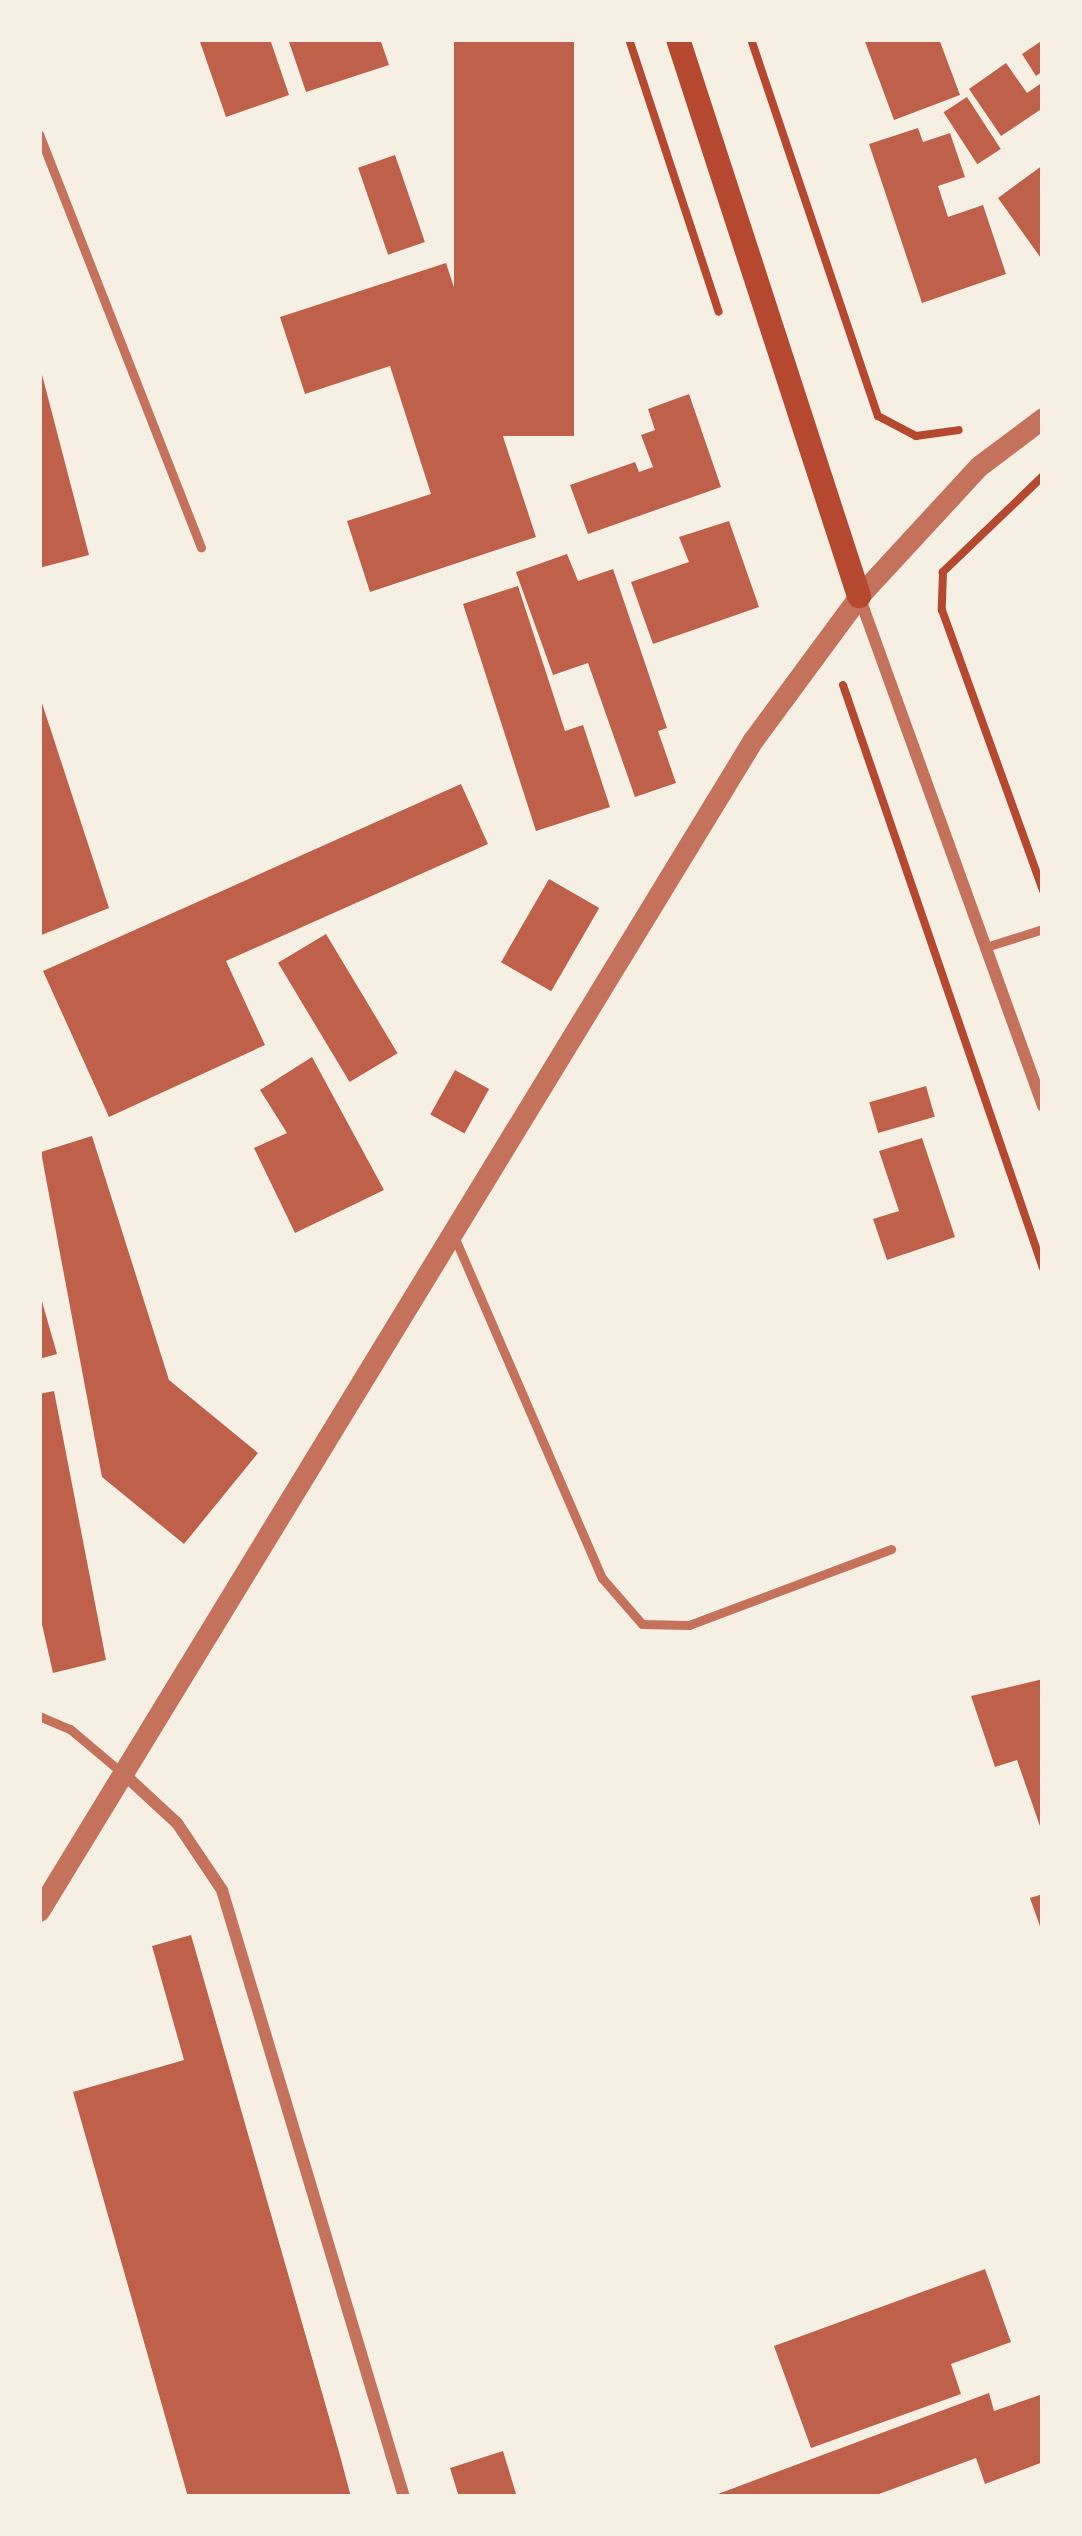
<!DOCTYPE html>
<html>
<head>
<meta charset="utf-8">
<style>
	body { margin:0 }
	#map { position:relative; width:1082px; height:2536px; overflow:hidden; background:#f6efe4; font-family:"Public Sans",sans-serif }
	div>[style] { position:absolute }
	.building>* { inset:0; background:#bf614a; transform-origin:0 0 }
	.path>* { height:8px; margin:-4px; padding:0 4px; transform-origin:4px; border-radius:4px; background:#b5482f }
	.service>* { height:9px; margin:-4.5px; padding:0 4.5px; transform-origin:4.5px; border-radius:4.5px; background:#c5725c }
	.minor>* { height:12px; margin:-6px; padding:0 6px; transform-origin:6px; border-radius:6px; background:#c5725c }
	.tertiary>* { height:21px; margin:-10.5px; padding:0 10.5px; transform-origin:10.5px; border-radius:10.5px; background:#c5725c }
	.secondary>* { height:24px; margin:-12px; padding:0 12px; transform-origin:12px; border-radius:12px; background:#b5482f }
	span { translate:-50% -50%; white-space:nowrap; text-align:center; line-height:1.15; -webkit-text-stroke:9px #f6efe4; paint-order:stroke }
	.frame { position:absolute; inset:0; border:42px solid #f6efe4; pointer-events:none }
</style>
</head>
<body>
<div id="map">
	<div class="building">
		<i style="clip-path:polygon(199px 39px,270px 39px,289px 95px,226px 117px)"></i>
		<i style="clip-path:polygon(288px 39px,380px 39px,389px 65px,306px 92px)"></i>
		<i style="left:454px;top:39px;width:120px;height:397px"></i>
		<i style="clip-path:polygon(864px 39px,939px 39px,960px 95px,894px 120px)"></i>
		<i style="clip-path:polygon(1043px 40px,1043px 71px,1036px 76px,1022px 54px)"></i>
		<i style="clip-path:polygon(1006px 63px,1027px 93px,1043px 82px,1043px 108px,1001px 136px,969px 89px)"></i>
		<i style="left:967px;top:97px;width:62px;height:28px;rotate:57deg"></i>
		<i style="clip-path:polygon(918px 128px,923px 142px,950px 133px,965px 177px,938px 186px,948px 217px,983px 205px,1006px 274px,922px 303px,869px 144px)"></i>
		<i style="left:395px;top:155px;width:92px;height:39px;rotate:71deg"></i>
		<i style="clip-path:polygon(1043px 165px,1043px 261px,998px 198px)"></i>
		<i style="clip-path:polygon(446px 263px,536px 537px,370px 592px,347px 521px,431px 494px,390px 366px,305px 394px,280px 317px)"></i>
		<i style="clip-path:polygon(39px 363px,89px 555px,39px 568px)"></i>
		<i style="clip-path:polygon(689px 394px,721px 487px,588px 534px,570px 485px,635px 462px,639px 472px,653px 467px,641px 435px,655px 430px,648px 409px)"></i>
		<i style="clip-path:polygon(729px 521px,759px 607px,653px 644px,631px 582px,689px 562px,679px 537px)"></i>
		<i style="clip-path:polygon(567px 554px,578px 581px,613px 569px,667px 728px,658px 731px,676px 783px,635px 797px,588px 663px,553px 675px,516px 572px)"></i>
		<i style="clip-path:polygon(518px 586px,565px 731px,583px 725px,610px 807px,536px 831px,463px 604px)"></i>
		<i style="clip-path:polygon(39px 694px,109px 908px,39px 936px)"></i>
		<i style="clip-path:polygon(461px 784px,488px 844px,226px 961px,265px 1045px,109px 1117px,43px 971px)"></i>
		<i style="left:549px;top:879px;width:58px;height:96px;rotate:30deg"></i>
		<i style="left:326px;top:934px;width:139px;height:56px;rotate:59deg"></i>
		<i style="clip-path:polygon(312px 1057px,384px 1190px,295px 1233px,254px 1148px,287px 1133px,260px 1090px)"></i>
		<i style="left:455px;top:1070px;width:39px;height:51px;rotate:29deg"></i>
		<i style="left:926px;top:1086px;width:32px;height:59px;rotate:74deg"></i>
		<i style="clip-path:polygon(92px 1136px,169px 1380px,258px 1453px,184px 1544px,102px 1477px,41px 1152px)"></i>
		<i style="clip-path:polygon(922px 1138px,955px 1237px,887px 1260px,873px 1219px,899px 1211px,879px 1151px)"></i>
		<i style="clip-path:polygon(39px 1291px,57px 1354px,39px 1359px)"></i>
		<i style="clip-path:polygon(54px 1391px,106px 1660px,53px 1673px,39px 1611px,39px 1394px)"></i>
		<i style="clip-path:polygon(1043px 1679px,1043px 1832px,1042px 1832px,1017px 1760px,995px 1767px,971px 1696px)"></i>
		<i style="clip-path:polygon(1043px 1894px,1043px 1932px,1042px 1932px,1030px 1898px)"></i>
		<i style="clip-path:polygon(191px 1935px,339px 2452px,351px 2497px,188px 2497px,73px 2092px,184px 2060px,152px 1946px)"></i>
		<i style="clip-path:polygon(985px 2269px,1011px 2342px,951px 2364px,961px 2394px,811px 2448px,774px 2346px)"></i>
		<i style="clip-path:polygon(989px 2393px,994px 2411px,1043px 2394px,1043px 2462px,985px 2484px,976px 2458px,871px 2497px,710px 2497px)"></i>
		<i style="clip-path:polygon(503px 2451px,517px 2497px,459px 2497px,450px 2468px)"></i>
	</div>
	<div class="path">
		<i style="left:629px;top:39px;width:287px;rotate:71.8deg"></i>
		<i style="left:751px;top:39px;width:398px;rotate:71.4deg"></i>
		<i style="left:878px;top:416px;width:43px;rotate:27.8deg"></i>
		<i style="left:916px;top:436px;width:43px;rotate:-7.9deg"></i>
		<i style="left:1043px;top:476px;width:139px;rotate:136.2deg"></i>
		<i style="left:943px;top:572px;width:38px;rotate:92deg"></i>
		<i style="left:942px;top:610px;width:298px;rotate:70.2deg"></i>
		<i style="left:843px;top:685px;width:616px;rotate:71.07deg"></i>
	</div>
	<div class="service">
		<i style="left:39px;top:134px;width:444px;rotate:68.6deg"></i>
		<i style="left:989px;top:946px;width:57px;rotate:-17.5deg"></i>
		<i style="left:453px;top:1234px;width:375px;rotate:66.6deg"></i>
		<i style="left:602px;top:1578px;width:61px;rotate:49deg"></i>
		<i style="left:642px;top:1624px;width:47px;rotate:1.2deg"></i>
		<i style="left:689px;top:1625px;width:216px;rotate:-20.6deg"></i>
		<i style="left:39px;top:1716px;width:34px;rotate:23deg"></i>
		<i style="left:70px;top:1729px;width:67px;rotate:40.1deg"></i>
	</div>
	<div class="minor">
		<i style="left:859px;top:596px;width:542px;rotate:70.16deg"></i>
		<i style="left:126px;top:1776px;width:69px;rotate:42.7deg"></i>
		<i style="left:177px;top:1823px;width:81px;rotate:56.1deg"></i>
		<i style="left:222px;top:1890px;width:634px;rotate:73.31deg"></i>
	</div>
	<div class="tertiary">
		<i style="left:39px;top:1911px;width:1372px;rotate:-58.63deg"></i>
		<i style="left:753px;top:740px;width:179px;rotate:-53.6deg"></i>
		<i style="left:859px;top:596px;width:177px;rotate:-47.3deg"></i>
		<i style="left:979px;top:466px;width:80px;rotate:-36.9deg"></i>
	</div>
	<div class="secondary">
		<i style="left:678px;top:39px;width:586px;rotate:72deg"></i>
	</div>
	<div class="frame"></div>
</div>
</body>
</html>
